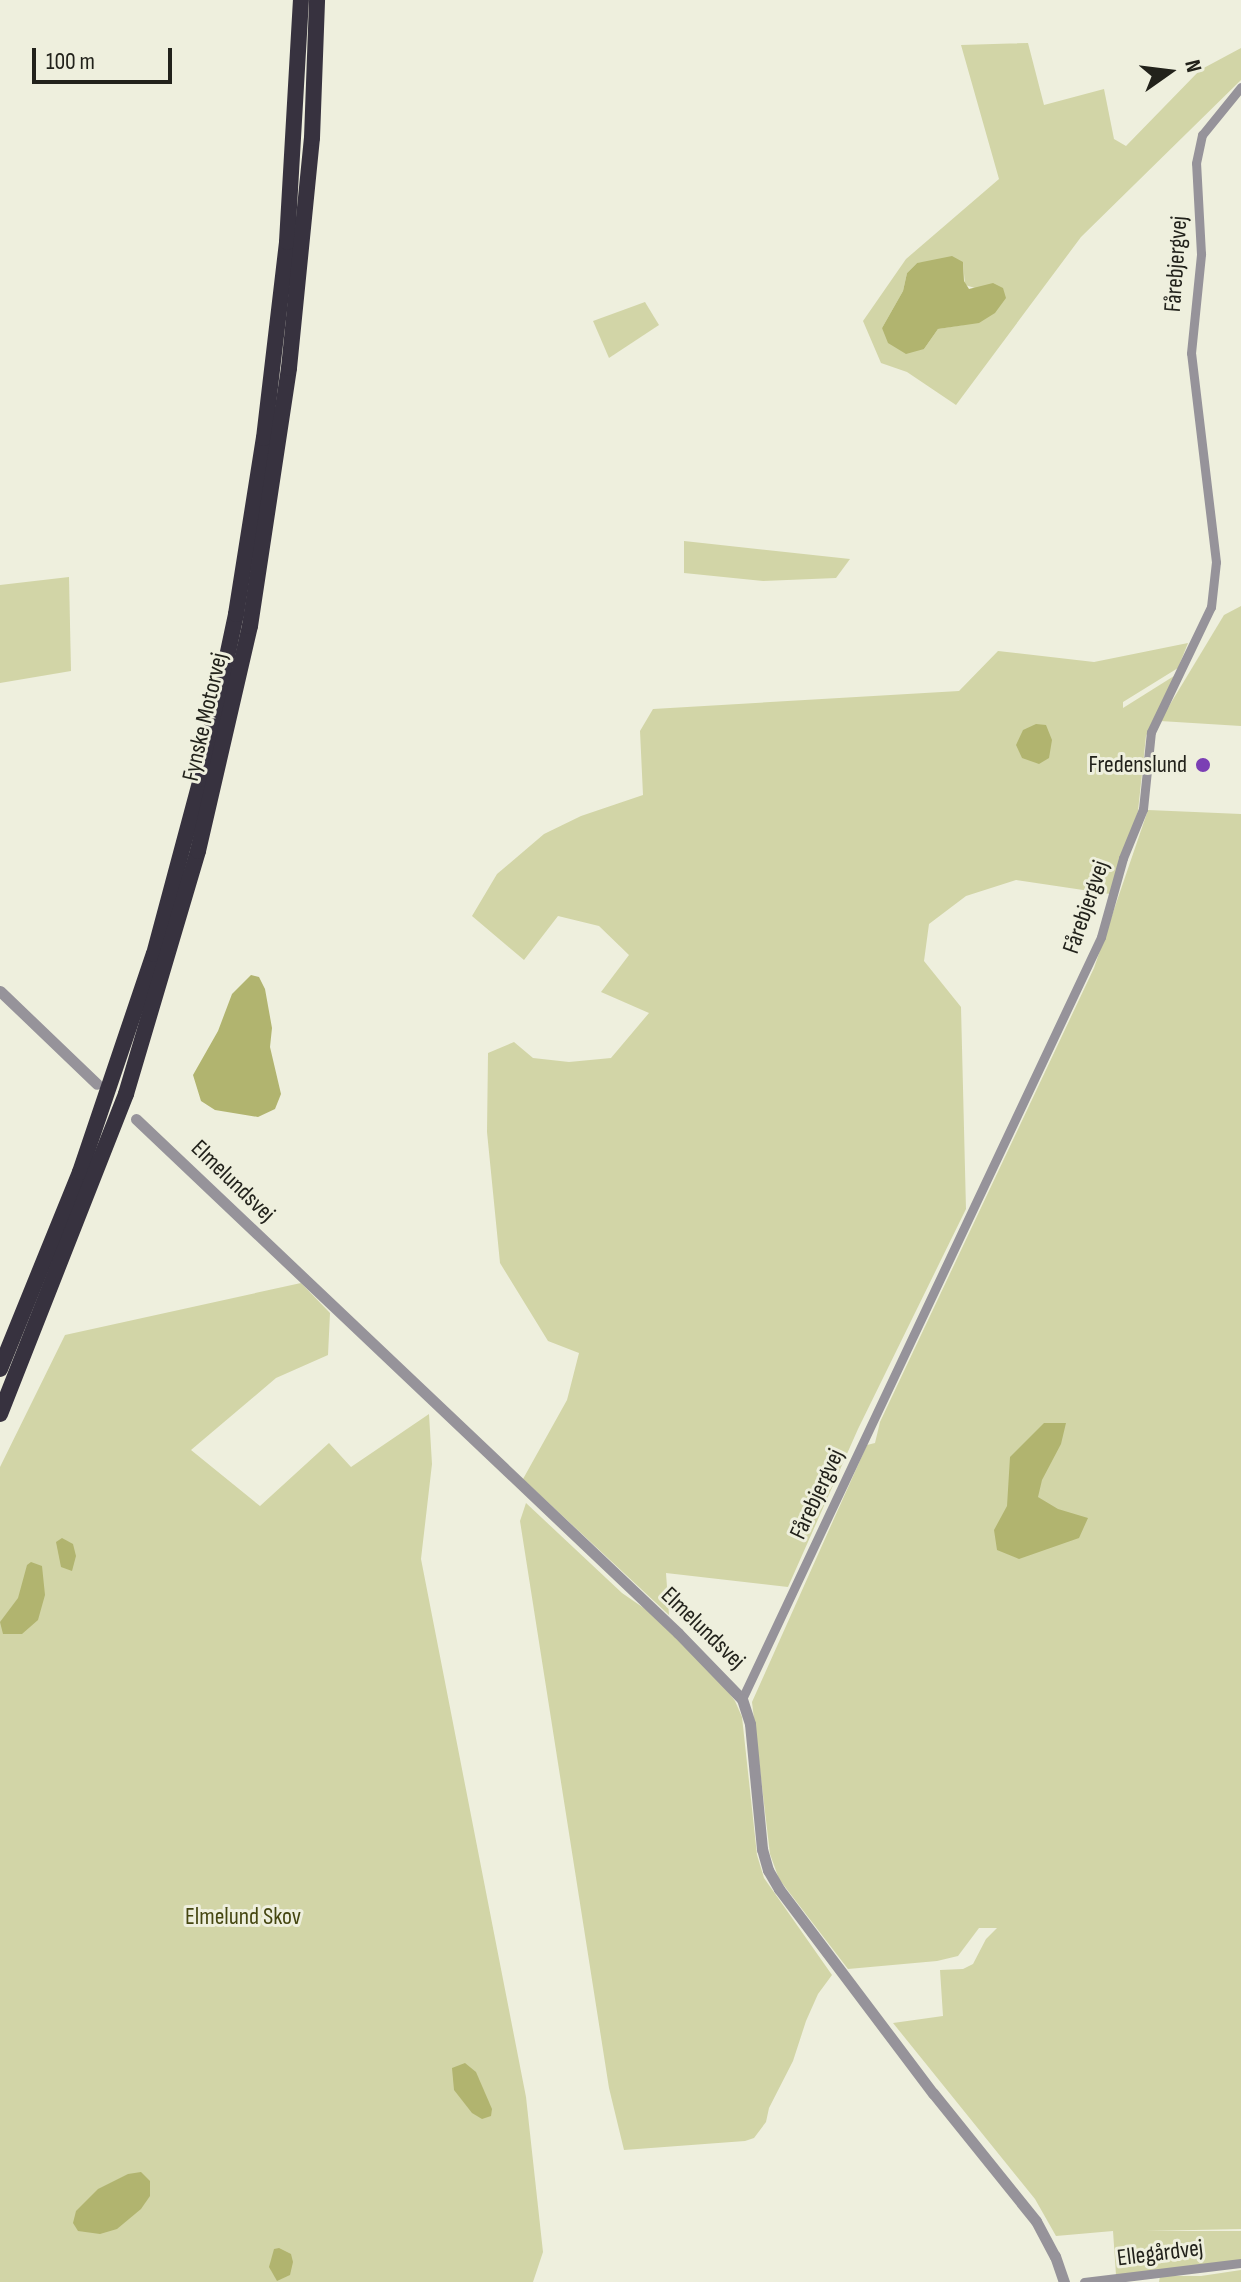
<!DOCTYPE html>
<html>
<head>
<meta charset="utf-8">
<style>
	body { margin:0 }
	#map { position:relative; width:1241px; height:2282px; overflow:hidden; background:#eeefdd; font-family:"Sofia Sans Condensed",sans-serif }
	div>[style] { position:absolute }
	.green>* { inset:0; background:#d2d5a7 }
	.water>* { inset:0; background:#b1b46f }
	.minor>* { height:9px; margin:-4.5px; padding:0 4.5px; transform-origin:4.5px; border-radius:4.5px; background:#96939a }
	.tertiary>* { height:11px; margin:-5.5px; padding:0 5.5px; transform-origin:5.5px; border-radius:5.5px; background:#96939a }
	.motorway>* { height:16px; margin:-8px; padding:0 8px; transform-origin:8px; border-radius:8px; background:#37323f }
	.dots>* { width:22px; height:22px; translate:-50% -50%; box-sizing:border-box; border:4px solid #eeefdd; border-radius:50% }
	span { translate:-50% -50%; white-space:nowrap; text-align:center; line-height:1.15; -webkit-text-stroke:6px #eeefdd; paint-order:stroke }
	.street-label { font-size:24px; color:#22221b }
	.poi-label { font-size:24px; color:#22221b }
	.right { translate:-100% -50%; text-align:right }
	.park-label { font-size:24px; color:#454611 }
	.north { position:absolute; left:1129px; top:32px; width:80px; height:80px; -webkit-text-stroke:6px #eeefdd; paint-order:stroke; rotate:76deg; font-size:22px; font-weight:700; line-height:32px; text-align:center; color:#22221b }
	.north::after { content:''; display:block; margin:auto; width:28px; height:36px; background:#22221b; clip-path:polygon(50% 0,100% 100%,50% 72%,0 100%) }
	.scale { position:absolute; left:32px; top:48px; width:140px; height:36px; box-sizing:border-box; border:4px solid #22221b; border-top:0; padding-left:10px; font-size:24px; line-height:28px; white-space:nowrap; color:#22221b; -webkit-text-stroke:6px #eeefdd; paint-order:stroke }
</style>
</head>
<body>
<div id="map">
	<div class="green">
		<i style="clip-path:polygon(evenodd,1028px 43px,1044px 105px,1104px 89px,1114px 139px,1126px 146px,1200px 70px,1241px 48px,1241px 80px,1081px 237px,956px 405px,907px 372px,881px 363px,863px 321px,906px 259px,999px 179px,961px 45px,1028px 43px,929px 262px,963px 262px,965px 285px,975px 288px,963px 325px,938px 329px,924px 349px,882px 328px,903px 291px,907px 273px,917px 263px,929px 262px)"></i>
		<i style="clip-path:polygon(645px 302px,659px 325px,609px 358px,593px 321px)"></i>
		<i style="clip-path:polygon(684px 541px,850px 559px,836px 578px,763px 581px,684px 573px)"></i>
		<i style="clip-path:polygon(69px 577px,71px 671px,0 683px,0 585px)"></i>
		<i style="clip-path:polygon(1241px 606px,1241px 726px,1160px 721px,1224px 615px)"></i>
		<i style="clip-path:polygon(1188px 643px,1178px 668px,1123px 702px,1123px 708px,1174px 676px,1146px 736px,1138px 811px,1110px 894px,1016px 880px,966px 896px,929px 924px,924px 961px,961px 1007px,966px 1209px,858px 1429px,788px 1587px,666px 1573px,669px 1615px,523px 1479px,567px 1400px,579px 1353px,548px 1341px,500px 1263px,487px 1132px,488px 1053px,514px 1042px,533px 1058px,569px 1062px,611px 1058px,649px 1013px,601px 992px,629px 955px,599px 926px,558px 916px,524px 960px,472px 916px,497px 874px,544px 834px,581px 816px,643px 795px,640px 731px,653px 709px,959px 691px,998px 651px,1094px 662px)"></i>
		<i style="clip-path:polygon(1148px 810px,1241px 814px,1241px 2229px,1146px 2231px,1241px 2231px,1241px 2261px,1116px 2275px,1113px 2231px,1056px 2236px,1035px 2199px,893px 2023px,943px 2016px,940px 1970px,963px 1969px,973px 1964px,986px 1939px,997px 1928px,979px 1928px,958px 1956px,937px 1961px,848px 1969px,779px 1879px,770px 1854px,752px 1702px,867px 1445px,875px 1443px,880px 1422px,1094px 968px)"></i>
		<i style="clip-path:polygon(301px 1283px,330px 1313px,328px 1355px,276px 1378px,191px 1450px,260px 1506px,329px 1443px,351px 1467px,429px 1414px,432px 1464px,421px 1559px,526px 2097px,543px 2252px,533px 2282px,0 2282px,0 1467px,65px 1335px)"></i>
		<i style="clip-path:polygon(526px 1503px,622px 1593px,651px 1613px,718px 1678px,735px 1701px,742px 1717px,757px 1855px,764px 1878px,832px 1975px,818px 1994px,806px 2021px,793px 2061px,769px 2108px,766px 2122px,754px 2138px,745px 2141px,624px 2150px,609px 2088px,520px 1521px)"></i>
		<i style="clip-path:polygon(1241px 2270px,1241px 2282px,1159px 2282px,1160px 2276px,1201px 2276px)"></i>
	</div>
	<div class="water">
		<i style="clip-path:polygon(952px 256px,963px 262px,964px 281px,969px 289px,993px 283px,1003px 288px,1006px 298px,995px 313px,979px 323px,938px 329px,924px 349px,906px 354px,888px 343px,882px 328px,903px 291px,907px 273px,917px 263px)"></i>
		<i style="clip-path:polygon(1036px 724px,1046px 725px,1052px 740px,1049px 758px,1039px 764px,1022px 758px,1016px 745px,1023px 730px)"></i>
		<i style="clip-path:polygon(251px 975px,259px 977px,265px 989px,272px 1028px,270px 1047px,281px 1094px,275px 1109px,258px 1117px,215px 1110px,201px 1101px,193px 1075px,218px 1031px,232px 994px)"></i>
		<i style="clip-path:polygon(1044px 1423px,1066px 1423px,1061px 1444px,1042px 1480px,1038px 1497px,1058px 1509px,1088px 1518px,1079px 1538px,1019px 1559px,997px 1550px,994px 1530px,1007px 1506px,1010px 1457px)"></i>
		<i style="clip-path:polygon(62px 1538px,73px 1544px,76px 1556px,72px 1571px,61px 1567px,56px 1542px)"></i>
		<i style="clip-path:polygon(31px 1562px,42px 1566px,45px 1595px,38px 1620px,22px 1634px,3px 1634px,0 1622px,18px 1598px,27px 1565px)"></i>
		<i style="clip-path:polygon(465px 2063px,476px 2072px,492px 2109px,491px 2116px,482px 2119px,472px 2113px,454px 2090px,452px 2068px)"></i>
		<i style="clip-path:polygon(141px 2172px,150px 2181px,150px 2196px,141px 2209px,117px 2229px,100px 2234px,78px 2231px,73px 2223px,76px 2211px,98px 2189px,128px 2174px)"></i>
		<i style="clip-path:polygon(279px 2248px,291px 2254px,293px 2262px,290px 2275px,277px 2281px,269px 2267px,274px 2249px)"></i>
	</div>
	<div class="minor">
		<i style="left:742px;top:1699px;width:842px;rotate:-64.77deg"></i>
		<i style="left:1101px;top:937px;width:82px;rotate:-74.4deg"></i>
		<i style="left:1123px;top:858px;width:53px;rotate:-67.8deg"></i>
		<i style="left:1143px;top:809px;width:77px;rotate:-84.1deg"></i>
		<i style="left:1151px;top:732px;width:139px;rotate:-64.4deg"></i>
		<i style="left:1211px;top:607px;width:45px;rotate:-83.7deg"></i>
		<i style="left:1216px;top:562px;width:210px;rotate:-96.8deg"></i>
		<i style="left:1191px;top:353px;width:100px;rotate:-84.2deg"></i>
		<i style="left:1201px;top:254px;width:91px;rotate:-93.1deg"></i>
		<i style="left:1196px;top:163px;width:29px;rotate:-78deg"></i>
		<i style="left:1202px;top:135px;width:62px;rotate:-50.9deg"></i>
		<i style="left:1084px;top:2282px;width:158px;rotate:-6.9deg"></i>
	</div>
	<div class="tertiary">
		<i style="left:0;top:991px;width:134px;rotate:43.8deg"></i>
		<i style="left:136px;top:1119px;width:747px;rotate:43.48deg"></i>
		<i style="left:678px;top:1633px;width:92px;rotate:45.9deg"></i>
		<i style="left:742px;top:1699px;width:26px;rotate:72deg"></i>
		<i style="left:750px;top:1724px;width:126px;rotate:84.5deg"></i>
		<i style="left:762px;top:1849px;width:22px;rotate:74deg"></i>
		<i style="left:768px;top:1870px;width:22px;rotate:60deg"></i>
		<i style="left:779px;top:1889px;width:256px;rotate:53deg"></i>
		<i style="left:933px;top:2093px;width:164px;rotate:51.2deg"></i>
		<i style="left:1036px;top:2221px;width:40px;rotate:62deg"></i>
		<i style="left:1055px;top:2256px;width:28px;rotate:71deg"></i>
	</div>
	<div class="motorway">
		<i style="left:0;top:1369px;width:213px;rotate:-67.9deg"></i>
		<i style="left:80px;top:1172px;width:230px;rotate:-71.3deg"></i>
		<i style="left:154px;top:954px;width:181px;rotate:-75deg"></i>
		<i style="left:201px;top:779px;width:169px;rotate:-78deg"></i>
		<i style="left:236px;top:614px;width:178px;rotate:-81deg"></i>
		<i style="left:264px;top:438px;width:197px;rotate:-83.3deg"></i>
		<i style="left:287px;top:242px;width:242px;rotate:-86.7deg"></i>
		<i style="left:0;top:1414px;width:344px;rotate:-68.5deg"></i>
		<i style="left:126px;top:1094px;width:253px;rotate:-73.5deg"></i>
		<i style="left:198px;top:851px;width:231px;rotate:-77deg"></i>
		<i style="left:250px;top:626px;width:261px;rotate:-81.4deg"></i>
		<i style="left:289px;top:368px;width:231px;rotate:-84.3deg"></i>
		<i style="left:312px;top:138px;width:138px;rotate:-87.9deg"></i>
	</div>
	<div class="dots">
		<i style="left:1203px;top:765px;background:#7b3fb4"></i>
	</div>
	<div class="street-label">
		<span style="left:1176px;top:264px;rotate:-86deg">Fårebjergvej</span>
		<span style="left:205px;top:717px;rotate:-77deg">Fynske Motorvej</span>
		<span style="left:1086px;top:907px;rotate:-71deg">Fårebjergvej</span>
		<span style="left:233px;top:1181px;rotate:44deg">Elmelundsvej</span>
		<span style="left:817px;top:1494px;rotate:-65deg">Fårebjergvej</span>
		<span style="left:703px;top:1628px;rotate:44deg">Elmelundsvej</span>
		<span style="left:1160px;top:2253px;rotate:-7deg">Ellegårdvej</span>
	</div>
	<div class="poi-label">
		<span class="right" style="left:1187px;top:765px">Fredenslund</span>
	</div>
	<div class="park-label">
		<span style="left:243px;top:1917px">Elmelund Skov</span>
	</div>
	<div class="north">N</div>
	<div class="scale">100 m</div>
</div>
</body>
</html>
